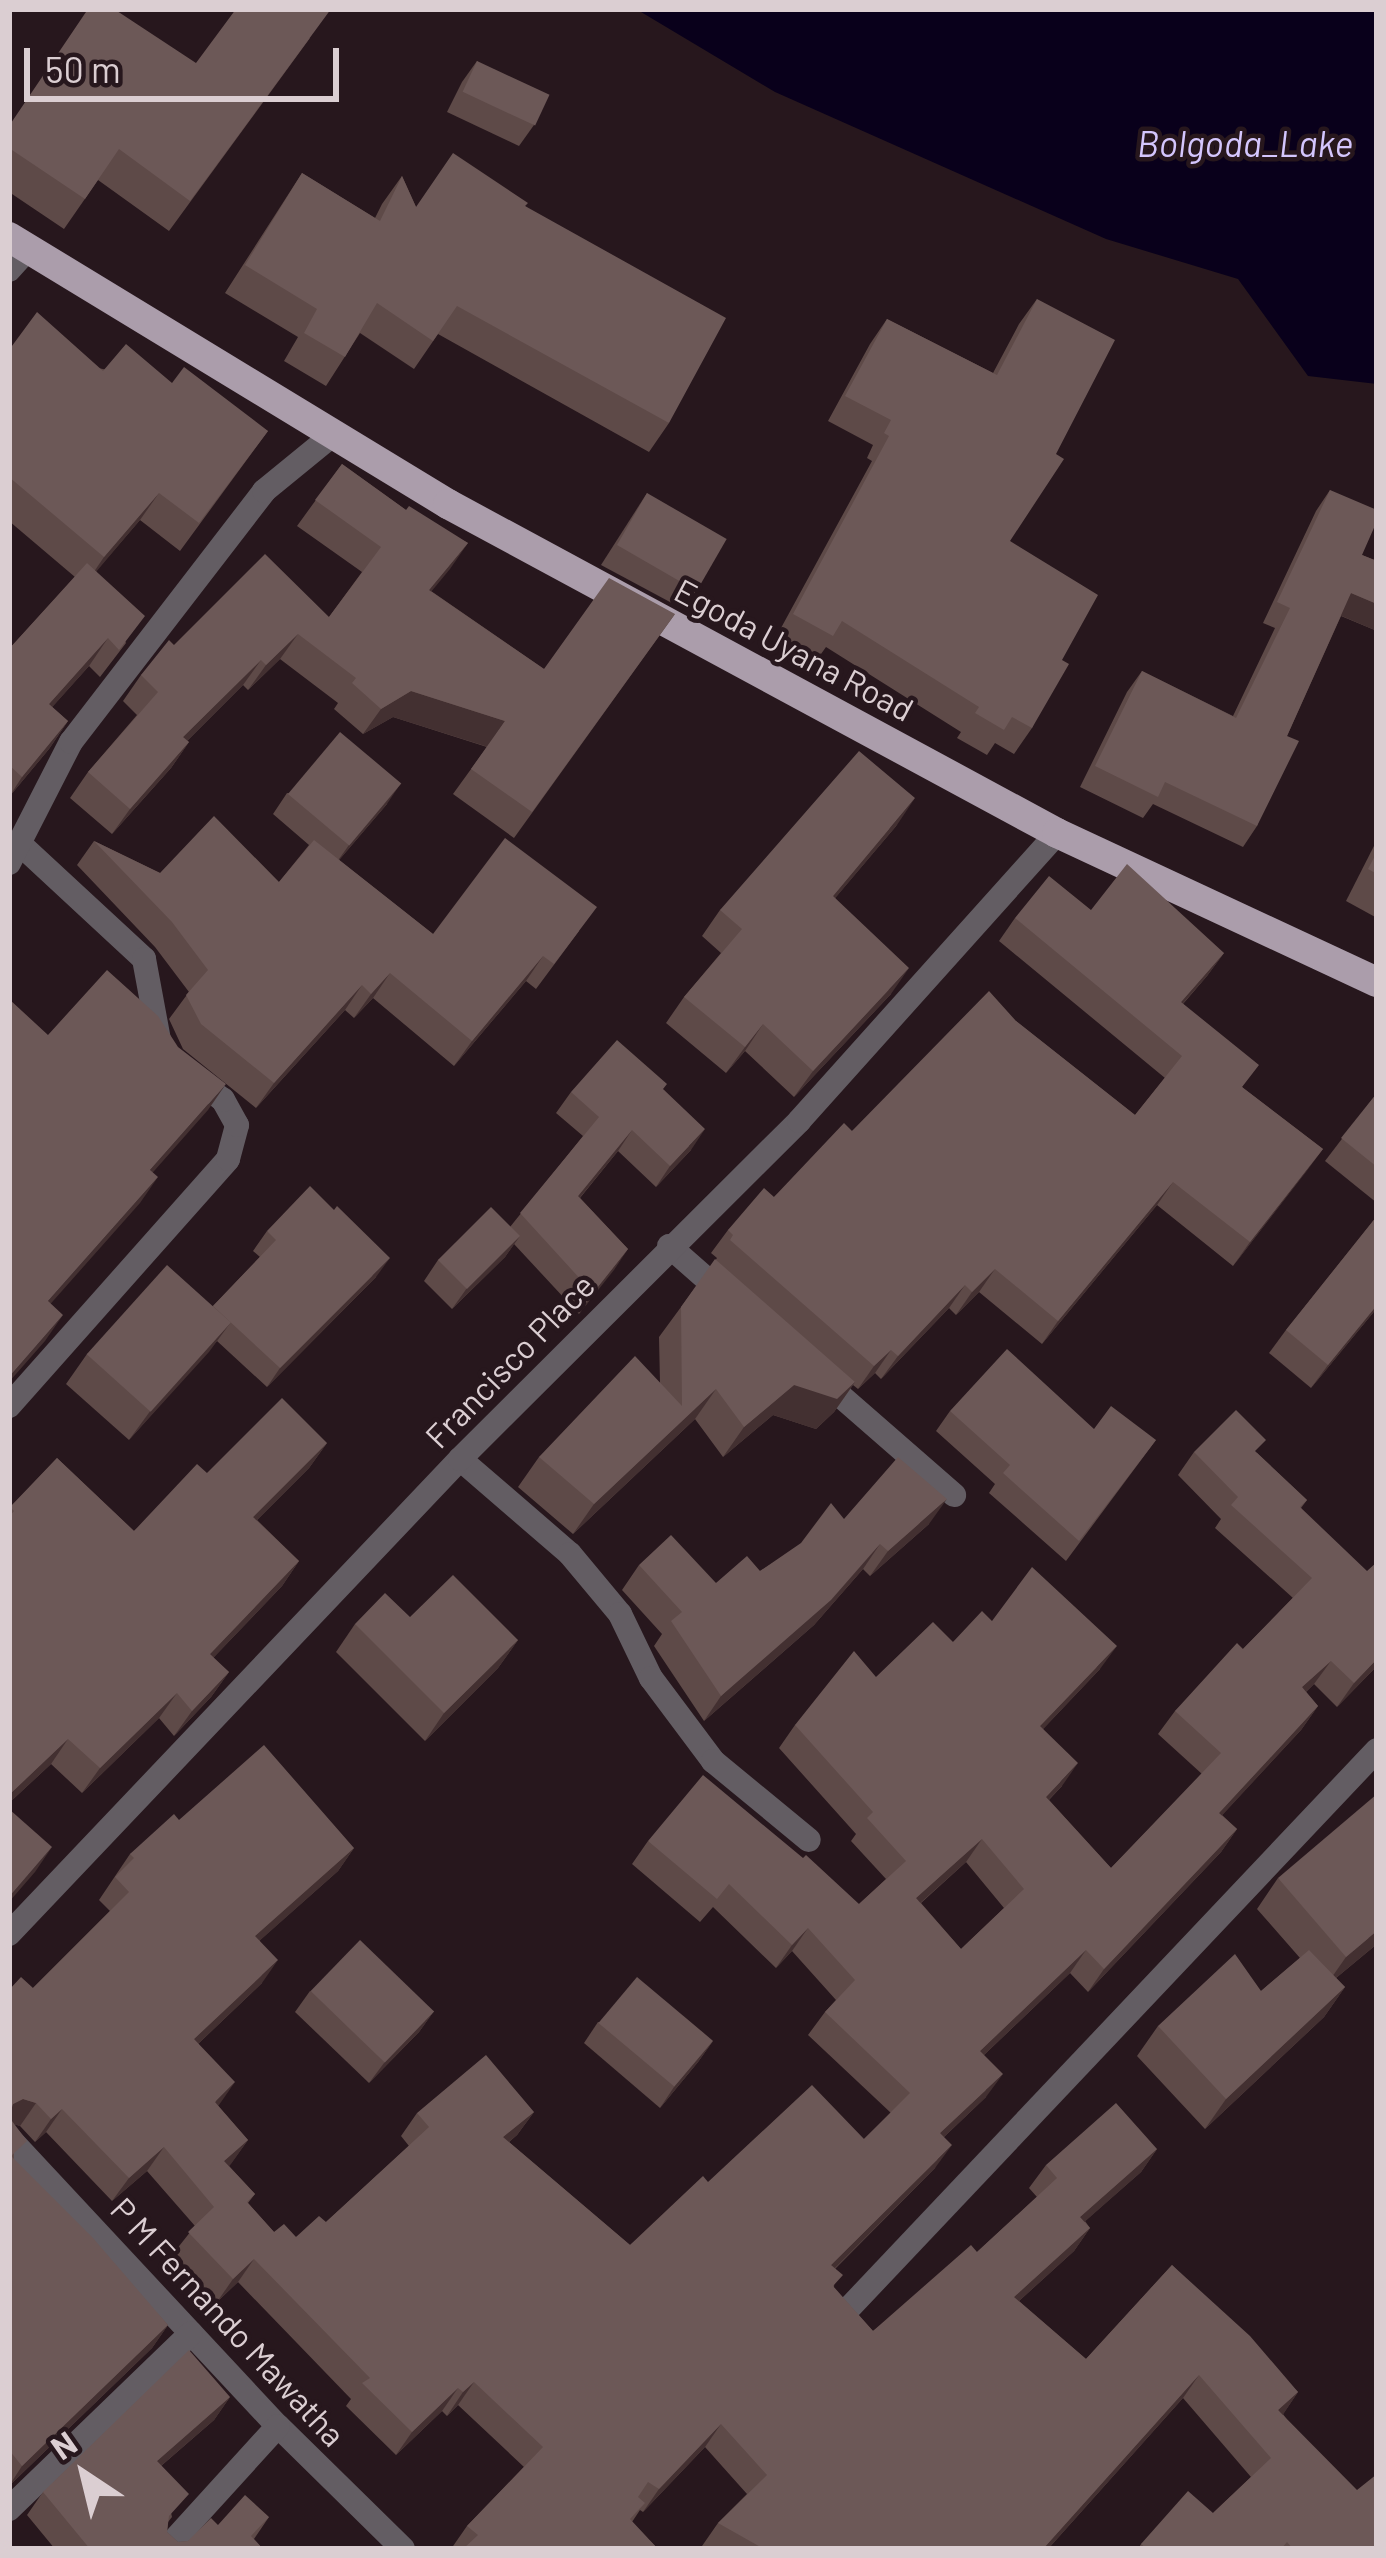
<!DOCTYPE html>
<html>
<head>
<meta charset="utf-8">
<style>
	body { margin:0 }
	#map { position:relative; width:1386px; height:2558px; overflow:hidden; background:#27171d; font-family:Barlow,sans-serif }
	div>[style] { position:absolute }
	.water>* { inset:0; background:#09001b }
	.street>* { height:24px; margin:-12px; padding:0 12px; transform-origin:12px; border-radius:12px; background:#635d63 }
	.primary>* { height:30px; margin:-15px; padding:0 15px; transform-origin:15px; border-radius:15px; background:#ab9dab }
	.wall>* { inset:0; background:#5e4a48 }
	.shaded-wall>* { inset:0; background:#433031 }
	.building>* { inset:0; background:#6c5857; transform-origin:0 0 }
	span { translate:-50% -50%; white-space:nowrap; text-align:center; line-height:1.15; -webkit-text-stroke:9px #27171d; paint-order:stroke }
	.street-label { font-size:33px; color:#dbced2 }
	.water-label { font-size:36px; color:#d4c6fd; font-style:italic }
	.frame { position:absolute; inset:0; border:12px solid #dbced2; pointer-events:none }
	.north { position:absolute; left:24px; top:2414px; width:120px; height:120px; -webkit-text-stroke:9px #27171d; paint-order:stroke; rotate:325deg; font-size:33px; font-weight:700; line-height:48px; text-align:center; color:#dbced2 }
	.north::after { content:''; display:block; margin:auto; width:42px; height:54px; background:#dbced2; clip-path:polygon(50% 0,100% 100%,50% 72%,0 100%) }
	.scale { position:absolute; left:24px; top:48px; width:315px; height:54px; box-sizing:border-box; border:6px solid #dbced2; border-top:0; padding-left:15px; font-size:36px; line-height:42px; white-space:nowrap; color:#dbced2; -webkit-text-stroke:9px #27171d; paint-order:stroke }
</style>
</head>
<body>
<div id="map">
	<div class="water">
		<i style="clip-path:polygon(636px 9px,1377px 9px,1377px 384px,1308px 376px,1238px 279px,1106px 239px,775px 92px)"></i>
	</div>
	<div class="street">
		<i style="left:9px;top:270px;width:27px;rotate:-48deg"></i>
		<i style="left:20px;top:844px;width:169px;rotate:42.8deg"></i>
		<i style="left:144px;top:959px;width:82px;rotate:79.5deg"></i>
		<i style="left:9px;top:863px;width:136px;rotate:-62.9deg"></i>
		<i style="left:71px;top:742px;width:317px;rotate:-52.4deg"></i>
		<i style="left:264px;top:491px;width:85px;rotate:-39.3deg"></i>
		<i style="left:669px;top:1246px;width:76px;rotate:41.3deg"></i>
		<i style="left:820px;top:1378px;width:178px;rotate:41.1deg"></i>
		<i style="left:9px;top:1406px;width:330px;rotate:-48.4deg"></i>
		<i style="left:228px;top:1159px;width:35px;rotate:-75deg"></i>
		<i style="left:237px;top:1125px;width:29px;rotate:-119deg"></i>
		<i style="left:223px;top:1100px;width:36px;rotate:-142deg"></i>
		<i style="left:460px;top:1459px;width:145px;rotate:40.8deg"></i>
		<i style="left:570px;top:1554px;width:78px;rotate:50.2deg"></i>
		<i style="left:620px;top:1614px;width:71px;rotate:64.2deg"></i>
		<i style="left:651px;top:1678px;width:104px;rotate:53.2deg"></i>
		<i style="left:713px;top:1761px;width:124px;rotate:39.5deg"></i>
		<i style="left:9px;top:1934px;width:655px;rotate:-46.48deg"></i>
		<i style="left:460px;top:1459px;width:479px;rotate:-44.9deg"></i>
		<i style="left:799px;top:1121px;width:387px;rotate:-48.1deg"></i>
		<i style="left:9px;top:2138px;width:394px;rotate:47deg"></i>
		<i style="left:278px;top:2426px;width:175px;rotate:44.5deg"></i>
		<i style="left:851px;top:2306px;width:765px;rotate:-46.59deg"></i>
		<i style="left:9px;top:2509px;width:253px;rotate:-44deg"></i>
		<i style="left:166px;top:2549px;width:166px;rotate:-47.7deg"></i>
	</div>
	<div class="primary">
		<i style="left:9px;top:237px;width:514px;rotate:31.31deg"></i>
		<i style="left:448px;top:504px;width:692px;rotate:28.38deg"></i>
		<i style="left:1057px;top:833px;width:353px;rotate:25deg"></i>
	</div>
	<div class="wall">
		<i style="clip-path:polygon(310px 38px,169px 231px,98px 180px,64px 229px,9px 192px,9px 124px,196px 63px)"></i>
		<i style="clip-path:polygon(477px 61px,534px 125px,519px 146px,447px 112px,462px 82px)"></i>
		<i style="clip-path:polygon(302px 173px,375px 218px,382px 204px,402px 176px,416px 207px,525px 206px,669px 423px,649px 452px,438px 334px,414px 369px,360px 333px,326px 386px,284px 361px,298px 337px,225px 293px)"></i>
		<i style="clip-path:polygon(1037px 299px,1010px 541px,1062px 660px,1032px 728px,1014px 754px,995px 743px,987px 755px,957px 738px,961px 732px,826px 647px,816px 661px,775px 639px,872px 461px,867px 458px,873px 445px,828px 421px,870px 344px,887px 319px,993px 373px,1019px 324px)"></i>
		<i style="clip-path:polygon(9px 350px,172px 383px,268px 431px,180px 551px,140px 520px,96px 571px,126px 643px,100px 677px,89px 666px,52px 707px,68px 721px,49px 749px,9px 797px,9px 649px,75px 577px,9px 521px)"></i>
		<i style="clip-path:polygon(342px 464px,406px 510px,468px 543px,431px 591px,544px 669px,675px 614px,514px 838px,453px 794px,487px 747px,393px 717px,363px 734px,334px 709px,338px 703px,280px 659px,248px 690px,243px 685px,187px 741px,189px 742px,171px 768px,112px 834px,70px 798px,88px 772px,137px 715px,123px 701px,141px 675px,174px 645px,329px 617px,362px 572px,297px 526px)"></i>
		<i style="clip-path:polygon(1330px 490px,1362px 555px,1377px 561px,1377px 631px,1341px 616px,1287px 736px,1257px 826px,1243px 847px,1153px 804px,1143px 818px,1080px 787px,1127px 692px,1142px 671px,1233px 716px,1275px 628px,1263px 623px,1316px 511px)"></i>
		<i style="clip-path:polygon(647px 493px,698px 588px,683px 609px,601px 565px)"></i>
		<i style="clip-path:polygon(287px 793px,387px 804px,339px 860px,433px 934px,579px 931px,536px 989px,526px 981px,454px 1066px,373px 998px,354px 1018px,345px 1010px,256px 1108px,183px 1049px,169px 1019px,189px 992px,155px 947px,77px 865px,94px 841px,160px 873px,279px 882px,309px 845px,273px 814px)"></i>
		<i style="clip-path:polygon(897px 825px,835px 898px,891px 994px,794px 1097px,745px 1051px,726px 1073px,666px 1023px,684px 997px,721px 953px,702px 936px,720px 910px)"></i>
		<i style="clip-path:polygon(1377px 840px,1377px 918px,1346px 901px)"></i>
		<i style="clip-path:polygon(1091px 910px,1224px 953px,1207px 976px,1183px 1004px,1243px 1088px,1323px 1149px,1233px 1266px,1157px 1205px,1042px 1344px,979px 1292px,956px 1315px,949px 1308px,881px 1379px,875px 1373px,858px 1389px,853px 1385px,834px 1412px,816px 1429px,773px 1415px,723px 1457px,695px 1419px,573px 1534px,518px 1487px,539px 1457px,660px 1383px,659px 1337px,717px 1258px,711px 1253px,728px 1230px,774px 1197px,852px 1131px,1016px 1021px,1135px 1115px,1165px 1078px,999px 941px,1015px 918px)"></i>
		<i style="clip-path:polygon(664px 1090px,691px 1150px,656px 1187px,618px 1151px,580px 1198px,628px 1249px,579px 1314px,514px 1244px,505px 1257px,452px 1309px,424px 1281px,438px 1260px,510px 1227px,583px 1136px,556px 1113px,571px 1092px)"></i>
		<i style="clip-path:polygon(1377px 1093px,1377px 1203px,1325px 1161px)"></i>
		<i style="clip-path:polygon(1377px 1216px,1377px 1308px,1311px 1388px,1269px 1353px,1286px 1330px)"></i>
		<i style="clip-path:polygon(267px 1231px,376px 1277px,267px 1387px,217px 1341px,129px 1440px,66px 1384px,87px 1354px,213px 1306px,260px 1257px,253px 1251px)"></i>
		<i style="clip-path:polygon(950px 1411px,1094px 1429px,1156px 1440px,1066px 1561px,989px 1493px,995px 1484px,936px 1431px)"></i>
		<i style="clip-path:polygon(327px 1443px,309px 1468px,257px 1520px,299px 1561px,282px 1586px,213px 1658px,229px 1672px,211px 1697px,174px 1736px,159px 1718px,82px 1793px,51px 1764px,9px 1803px,9px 1509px,57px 1458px,134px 1531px,207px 1473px)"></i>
		<i style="clip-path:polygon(evenodd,1194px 1452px,1257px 1453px,1307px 1500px,1301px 1508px,1377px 1666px,1337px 1707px,1314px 1684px,1306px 1692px,1318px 1706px,1301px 1730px,1222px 1815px,1237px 1829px,1221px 1852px,1088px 1992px,1070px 1973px,984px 2055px,986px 2097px,944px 2137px,935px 2168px,835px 2269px,834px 2288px,873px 2331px,977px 2252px,1037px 2197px,1029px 2188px,1046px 2165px,1157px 2149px,1141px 2172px,1085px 2221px,1090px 2228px,1074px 2251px,1019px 2301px,1086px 2359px,1172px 2265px,1298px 2392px,1283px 2414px,1377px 2549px,1138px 2549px,1141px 2544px,1213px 2513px,1251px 2477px,1183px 2398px,1048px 2549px,708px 2549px,702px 2546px,718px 2523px,747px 2494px,705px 2447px,643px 2512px,640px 2510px,632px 2522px,658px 2549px,451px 2549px,467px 2526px,524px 2467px,458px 2405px,447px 2416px,442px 2411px,396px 2455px,346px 2406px,351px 2399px,238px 2282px,217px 2302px,172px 2255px,195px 2226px,147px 2171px,112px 2201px,46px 2132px,35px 2142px,20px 2126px,14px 2124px,14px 2160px,168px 2325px,152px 2348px,9px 2486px,9px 1990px,33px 1988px,110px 1911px,99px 1900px,130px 1854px,179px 1820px,354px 1848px,338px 1871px,260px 1940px,262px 1983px,198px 2044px,218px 2106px,248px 2140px,229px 2166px,255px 2194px,248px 2203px,274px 2232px,296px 2237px,326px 2222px,409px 2146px,401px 2136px,417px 2113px,534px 2112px,517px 2135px,509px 2142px,630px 2245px,708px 2182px,864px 2139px,891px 2113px,808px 2035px,825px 2012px,836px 2000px,792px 1951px,776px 1968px,713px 1907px,700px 1922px,632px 1864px,648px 1841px,859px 1904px,886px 1879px,851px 1841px,856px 1834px,779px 1748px,795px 1725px,876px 1677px,953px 1642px,992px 1621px,1100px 1669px,1043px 1729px,1062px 1786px,1049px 1800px,1111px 1868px,1202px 1774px,1158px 1734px,1175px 1711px,1243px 1649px,1293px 1598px,1215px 1528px,1221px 1519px,1178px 1475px,1194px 1452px,966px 1862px,1004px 1908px,961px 1949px,921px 1903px,966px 1862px)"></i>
		<i style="clip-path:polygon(844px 1519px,929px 1524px,870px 1576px,863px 1569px,814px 1625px,704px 1721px,654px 1646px,662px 1634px,622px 1590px,639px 1565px,716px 1583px,760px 1571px)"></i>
		<i style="clip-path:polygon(410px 1617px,518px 1640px,498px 1668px,425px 1741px,336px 1652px,355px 1624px)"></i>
		<i style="clip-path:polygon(1278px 1878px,1377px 1944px,1336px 1978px,1345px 1987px,1324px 2017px,1205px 2129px,1137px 2056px,1158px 2026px,1261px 1991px,1300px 1958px,1257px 1909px)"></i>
		<i style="clip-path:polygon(310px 1991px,434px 2011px,419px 2032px,369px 2083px,295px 2012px)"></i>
		<i style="clip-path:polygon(598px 2022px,713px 2041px,698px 2062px,660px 2108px,584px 2043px)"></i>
		<i style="clip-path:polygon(230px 2397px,214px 2420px,161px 2466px,172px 2517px,168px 2522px,167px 2532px,178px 2542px,188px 2541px,218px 2525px,269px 2517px,254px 2539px,263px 2549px,55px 2549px,27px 2515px,43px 2492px)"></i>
	</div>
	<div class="shaded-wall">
		<i style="clip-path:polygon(159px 493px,140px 520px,85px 585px,104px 557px)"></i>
		<i style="clip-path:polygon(468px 543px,450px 569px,411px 616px,429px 590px)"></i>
		<i style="clip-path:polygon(1351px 593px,1377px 604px,1377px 631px,1337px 614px)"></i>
		<i style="clip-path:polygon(298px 634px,280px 659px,248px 690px,266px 665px)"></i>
		<i style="clip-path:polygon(108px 638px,89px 666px,30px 732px,49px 704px)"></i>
		<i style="clip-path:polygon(261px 660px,243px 685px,165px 763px,183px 737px)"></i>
		<i style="clip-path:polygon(411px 691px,505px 721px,488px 747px,393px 717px,363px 734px,381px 709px)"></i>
		<i style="clip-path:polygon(68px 721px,49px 749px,9px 797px,22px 777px)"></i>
		<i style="clip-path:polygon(189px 742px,171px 768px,112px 834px,130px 809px)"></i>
		<i style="clip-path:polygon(401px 783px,387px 804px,334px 866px,349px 845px)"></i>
		<i style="clip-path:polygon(915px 798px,897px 825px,815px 922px,833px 896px)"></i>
		<i style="clip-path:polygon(1224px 953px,1207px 976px,1164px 1025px,1181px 1002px)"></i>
		<i style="clip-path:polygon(543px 956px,526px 981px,454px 1066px,472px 1041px)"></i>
		<i style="clip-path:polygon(909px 968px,891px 994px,794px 1097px,813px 1071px)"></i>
		<i style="clip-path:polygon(390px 973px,373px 998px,354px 1018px,371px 994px)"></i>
		<i style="clip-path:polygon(362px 985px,345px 1010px,256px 1108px,274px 1083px)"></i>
		<i style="clip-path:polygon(763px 1024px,745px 1051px,726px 1073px,745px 1047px)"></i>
		<i style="clip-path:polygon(226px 1084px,208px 1110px,132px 1196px,150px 1170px)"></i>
		<i style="clip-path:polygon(705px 1129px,691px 1150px,656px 1187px,670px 1166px)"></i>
		<i style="clip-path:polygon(632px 1130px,618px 1151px,564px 1217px,578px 1196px)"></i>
		<i style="clip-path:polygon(1323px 1149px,1306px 1172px,1233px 1266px,1250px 1242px)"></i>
		<i style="clip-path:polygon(158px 1177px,140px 1203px,30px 1327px,48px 1301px)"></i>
		<i style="clip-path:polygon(1173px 1182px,1157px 1205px,1042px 1344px,1058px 1321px)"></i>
		<i style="clip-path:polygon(520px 1236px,505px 1257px,452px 1309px,467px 1288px)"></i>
		<i style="clip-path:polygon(628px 1249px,614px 1270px,579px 1314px,593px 1293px)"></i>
		<i style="clip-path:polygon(390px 1258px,376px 1277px,267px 1387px,280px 1368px)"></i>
		<i style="clip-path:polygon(995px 1269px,979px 1292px,956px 1315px,972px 1292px)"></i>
		<i style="clip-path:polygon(965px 1285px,949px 1308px,881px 1379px,898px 1356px)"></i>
		<i style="clip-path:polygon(1377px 1305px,1377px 1308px,1311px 1388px,1328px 1365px)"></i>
		<i style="clip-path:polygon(63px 1315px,45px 1341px,9px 1382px,9px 1377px)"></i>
		<i style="clip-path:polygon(231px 1322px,209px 1352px,129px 1440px,151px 1410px)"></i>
		<i style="clip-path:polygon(891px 1350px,875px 1373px,858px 1389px,874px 1366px)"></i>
		<i style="clip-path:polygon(855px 1382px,834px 1412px,816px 1429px,773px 1415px,723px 1457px,744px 1427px,794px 1385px)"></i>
		<i style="clip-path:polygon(716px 1389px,695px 1419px,573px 1534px,594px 1504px)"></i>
		<i style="clip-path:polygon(327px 1443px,309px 1468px,235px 1542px,253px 1517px)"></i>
		<i style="clip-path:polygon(947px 1499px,929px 1524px,870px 1576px,888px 1551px)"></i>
		<i style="clip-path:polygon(880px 1544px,863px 1569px,814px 1625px,704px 1721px,721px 1696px)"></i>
		<i style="clip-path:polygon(299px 1561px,282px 1586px,192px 1680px,210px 1654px)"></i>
		<i style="clip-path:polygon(518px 1640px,498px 1668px,425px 1741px,444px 1713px)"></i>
		<i style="clip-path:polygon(1117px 1646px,1100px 1669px,1024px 1749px,1040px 1726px)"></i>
		<i style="clip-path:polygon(1377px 1659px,1377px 1666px,1337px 1707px,1354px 1683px)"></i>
		<i style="clip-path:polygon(1331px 1661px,1314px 1684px,1286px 1710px,1302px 1687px)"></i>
		<i style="clip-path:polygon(229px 1672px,211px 1697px,174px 1736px,192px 1711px)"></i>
		<i style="clip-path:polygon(177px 1693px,159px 1718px,82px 1793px,100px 1768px)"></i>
		<i style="clip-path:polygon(1318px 1706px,1301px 1730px,1203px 1836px,1219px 1813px)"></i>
		<i style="clip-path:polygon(68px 1739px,51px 1764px,9px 1803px,9px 1795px)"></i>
		<i style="clip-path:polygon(1078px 1763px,1062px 1786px,1029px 1820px,1046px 1797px)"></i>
		<i style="clip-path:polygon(1237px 1829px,1221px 1852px,1088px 1992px,1104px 1969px)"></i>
		<i style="clip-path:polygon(982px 1839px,966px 1862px,900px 1921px,916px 1898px)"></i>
		<i style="clip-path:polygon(52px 1847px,35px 1872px,9px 1902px,9px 1897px)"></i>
		<i style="clip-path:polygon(354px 1848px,338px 1871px,239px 1959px,255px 1936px)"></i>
		<i style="clip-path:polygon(808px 1928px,792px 1951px,776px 1968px,792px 1945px)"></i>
		<i style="clip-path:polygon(1377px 1931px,1377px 1944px,1325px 1987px,1346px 1957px)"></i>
		<i style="clip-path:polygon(1086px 1950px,1070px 1973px,964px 2074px,980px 2051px)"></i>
		<i style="clip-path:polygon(278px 1960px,262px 1983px,178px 2063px,194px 2039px)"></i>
		<i style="clip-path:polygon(1345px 1987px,1324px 2017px,1205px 2129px,1226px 2099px)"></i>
		<i style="clip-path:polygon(434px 2011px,419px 2032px,369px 2083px,384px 2063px)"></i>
		<i style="clip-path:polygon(713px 2041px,698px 2062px,660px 2108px,674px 2087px)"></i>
		<i style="clip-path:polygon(1003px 2074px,986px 2097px,924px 2156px,940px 2133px)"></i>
		<i style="clip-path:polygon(235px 2082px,219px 2105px,199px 2125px,215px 2102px)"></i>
		<i style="clip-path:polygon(23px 2099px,36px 2103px,20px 2126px,9px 2123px,9px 2110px,13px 2104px)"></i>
		<i style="clip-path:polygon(62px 2109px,46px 2132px,35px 2142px,51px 2119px)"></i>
		<i style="clip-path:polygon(534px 2112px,517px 2135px,487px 2160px,503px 2137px)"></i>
		<i style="clip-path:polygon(248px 2140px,231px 2164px,207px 2184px,224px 2161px)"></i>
		<i style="clip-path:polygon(952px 2145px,935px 2168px,815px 2288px,831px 2265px)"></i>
		<i style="clip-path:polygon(164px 2147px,147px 2171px,112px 2201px,129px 2178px)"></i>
		<i style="clip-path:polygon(1157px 2149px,1141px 2172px,1064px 2240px,1080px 2217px)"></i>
		<i style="clip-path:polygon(1090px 2228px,1074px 2251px,998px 2320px,1014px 2297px)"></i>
		<i style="clip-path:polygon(254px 2259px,238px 2282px,217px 2302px,233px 2279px)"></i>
		<i style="clip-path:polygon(168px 2325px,152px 2348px,9px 2486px,22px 2466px)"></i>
		<i style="clip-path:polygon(1199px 2375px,1183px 2398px,1048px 2549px,1043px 2549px)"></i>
		<i style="clip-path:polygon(474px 2382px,458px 2405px,447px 2416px,463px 2392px)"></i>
		<i style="clip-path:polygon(458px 2388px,442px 2411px,396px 2455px,412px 2432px)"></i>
		<i style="clip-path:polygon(1298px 2392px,1282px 2416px,1278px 2410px)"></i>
		<i style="clip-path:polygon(230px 2397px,214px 2420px,140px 2484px,157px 2461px)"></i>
		<i style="clip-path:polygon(721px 2424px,705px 2447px,643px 2512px,659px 2489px)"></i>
	</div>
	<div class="building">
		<i style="clip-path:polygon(88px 9px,114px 9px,196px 63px,236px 9px,331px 9px,190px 201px,119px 149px,85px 199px,9px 148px,9px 126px)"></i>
		<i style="left:477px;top:61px;width:80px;height:34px;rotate:25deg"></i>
		<i style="clip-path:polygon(453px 153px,528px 203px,525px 206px,726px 318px,669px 423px,457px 306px,433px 341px,377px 303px,345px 357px,304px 333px,317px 309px,245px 265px,302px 173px,380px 221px,402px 176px,416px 207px)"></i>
		<i style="clip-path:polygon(1037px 299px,1115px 340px,1056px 454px,1064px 459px,1010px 541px,1098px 595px,1062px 660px,1069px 664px,1032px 728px,1012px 717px,1004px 730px,975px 713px,979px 707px,842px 621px,833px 636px,793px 614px,889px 436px,884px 433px,891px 420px,845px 396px,887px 319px,997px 375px)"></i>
		<i style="clip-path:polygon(37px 312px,103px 371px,126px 344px,172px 383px,184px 367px,268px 431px,199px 523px,159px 493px,104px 557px,9px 477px,9px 350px)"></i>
		<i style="clip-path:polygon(342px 464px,406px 510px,409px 506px,468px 543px,429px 590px,544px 669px,609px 578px,675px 614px,532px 812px,471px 769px,505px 721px,411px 691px,381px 709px,352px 683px,356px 678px,298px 634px,266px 665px,261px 660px,183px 737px,189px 742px,130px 809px,88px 772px,158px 692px,141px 675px,169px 640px,174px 645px,265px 554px,329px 617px,381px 547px,315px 500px)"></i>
		<i style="clip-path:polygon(1330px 490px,1377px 510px,1377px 521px,1362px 555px,1377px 561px,1377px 604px,1351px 593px,1287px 736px,1299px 741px,1257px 826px,1165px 782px,1158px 797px,1095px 766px,1142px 671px,1236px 718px,1290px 608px,1277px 602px)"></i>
		<i style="left:647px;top:493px;width:92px;height:60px;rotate:30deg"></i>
		<i style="clip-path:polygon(87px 563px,145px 616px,119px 650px,108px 638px,49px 704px,68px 721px,22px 777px,9px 765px,9px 649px)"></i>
		<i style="left:340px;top:732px;width:80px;height:81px;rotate:40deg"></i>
		<i style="clip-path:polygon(859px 751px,915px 798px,833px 896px,909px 968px,813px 1071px,763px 1024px,745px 1047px,684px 997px,742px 929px,720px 910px)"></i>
		<i style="clip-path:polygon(214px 816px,279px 882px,314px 840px,433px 934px,505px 838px,597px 907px,554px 964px,543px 956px,472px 1041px,390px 973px,371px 994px,362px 985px,274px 1083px,201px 1024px,186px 995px,208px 970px,172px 922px,94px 841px,160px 873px)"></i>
		<i style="clip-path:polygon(1377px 852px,1377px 874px,1368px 869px)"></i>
		<i style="clip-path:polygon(1127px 864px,1224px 953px,1181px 1002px,1259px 1065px,1242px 1087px,1323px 1149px,1250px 1242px,1173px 1182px,1058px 1321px,995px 1269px,972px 1292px,965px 1285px,898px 1356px,891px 1350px,874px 1366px,730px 1240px,733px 1235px,728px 1230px,764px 1188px,774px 1197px,844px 1123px,852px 1131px,989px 991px,1016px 1021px,1135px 1115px,1182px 1056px,1015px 918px,1049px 876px,1091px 910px)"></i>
		<i style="clip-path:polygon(107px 970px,158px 1016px,178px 1047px,226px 1084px,150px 1170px,158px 1177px,48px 1301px,63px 1315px,9px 1377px,9px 999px,48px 1035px)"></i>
		<i style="clip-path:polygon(617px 1040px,667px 1084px,663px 1089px,705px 1129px,670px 1166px,632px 1130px,578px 1196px,628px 1249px,593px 1293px,520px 1213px,599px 1117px,571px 1092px)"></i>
		<i style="clip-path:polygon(1377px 1093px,1377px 1167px,1341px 1138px)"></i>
		<i style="clip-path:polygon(310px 1186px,334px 1210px,337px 1206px,390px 1258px,280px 1368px,213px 1306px,276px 1240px,267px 1231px)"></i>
		<i style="left:491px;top:1207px;width:41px;height:75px;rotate:45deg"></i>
		<i style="clip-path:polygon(1377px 1216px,1377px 1305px,1328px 1365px,1286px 1330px)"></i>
		<i style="clip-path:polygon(715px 1259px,855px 1382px,837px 1399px,794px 1385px,744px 1427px,716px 1389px,594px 1504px,539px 1457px,635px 1356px,682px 1406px,681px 1307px)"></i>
		<i style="left:167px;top:1265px;width:86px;height:120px;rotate:42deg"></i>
		<i style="clip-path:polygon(1007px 1349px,1094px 1429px,1111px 1406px,1156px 1440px,1079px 1541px,1003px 1473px,1010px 1465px,950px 1411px)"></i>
		<i style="clip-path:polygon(282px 1398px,327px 1443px,253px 1517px,299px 1561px,210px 1654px,229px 1672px,192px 1711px,177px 1693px,100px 1768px,68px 1739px,9px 1795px,9px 1517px,14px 1511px,10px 1507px,57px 1458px,134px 1531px,197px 1464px,207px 1473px)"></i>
		<i style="clip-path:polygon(evenodd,1236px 1410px,1266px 1440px,1255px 1451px,1307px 1500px,1300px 1507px,1367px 1571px,1377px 1562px,1377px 1659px,1354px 1683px,1331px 1661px,1302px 1687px,1318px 1706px,1219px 1813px,1237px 1829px,1104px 1969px,1086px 1950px,980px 2051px,1003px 2074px,940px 2133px,952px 2145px,831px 2265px,843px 2275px,833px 2286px,873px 2331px,971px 2245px,977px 2252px,1057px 2178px,1046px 2165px,1116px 2103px,1157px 2149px,1080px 2217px,1090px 2228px,1014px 2297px,1086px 2359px,1172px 2265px,1250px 2336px,1298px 2392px,1278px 2410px,1357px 2490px,1377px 2474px,1377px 2549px,1293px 2549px,1287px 2542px,1281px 2549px,1147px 2549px,1141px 2544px,1188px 2491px,1213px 2513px,1271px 2458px,1199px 2375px,1043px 2549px,764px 2549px,718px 2523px,767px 2475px,721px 2424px,659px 2489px,648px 2482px,638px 2497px,645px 2503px,630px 2519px,658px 2549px,463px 2549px,478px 2535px,467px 2526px,543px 2447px,474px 2382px,463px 2392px,458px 2388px,412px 2432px,362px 2383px,370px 2378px,254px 2259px,233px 2279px,188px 2232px,214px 2207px,164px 2147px,129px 2178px,62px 2109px,51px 2119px,36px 2103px,23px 2099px,13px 2104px,9px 2117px,9px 1990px,21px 1977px,33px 1988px,129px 1892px,115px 1877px,134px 1858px,130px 1854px,174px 1814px,179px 1820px,264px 1745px,354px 1848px,255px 1936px,278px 1960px,194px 2039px,235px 2082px,215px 2102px,248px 2140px,224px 2161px,255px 2194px,247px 2202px,274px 2232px,284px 2224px,296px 2237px,319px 2216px,326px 2222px,429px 2127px,417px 2113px,486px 2055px,534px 2112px,503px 2137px,630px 2245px,703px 2176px,708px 2182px,812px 2085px,864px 2139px,910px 2093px,825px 2012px,855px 1980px,808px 1928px,792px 1945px,729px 1884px,717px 1899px,648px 1841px,703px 1775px,803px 1858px,806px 1855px,859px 1904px,906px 1861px,867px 1818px,873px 1812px,795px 1725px,854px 1651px,876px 1677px,933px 1622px,953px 1642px,982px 1611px,992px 1621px,1032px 1567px,1117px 1646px,1040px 1726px,1078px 1763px,1046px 1797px,1111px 1868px,1221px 1753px,1175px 1711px,1237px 1643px,1243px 1649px,1312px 1578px,1231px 1505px,1238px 1497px,1194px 1452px,1236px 1410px,982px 1839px,1024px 1889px,961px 1949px,916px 1898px,982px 1839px)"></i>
		<i style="clip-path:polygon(898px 1457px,947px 1499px,888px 1551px,880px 1544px,831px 1600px,721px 1696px,671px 1621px,682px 1612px,639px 1565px,671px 1535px,716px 1583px,747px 1556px,760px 1571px,801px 1543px,831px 1503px,844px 1519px)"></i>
		<i style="clip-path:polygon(453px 1575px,518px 1640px,444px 1713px,355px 1624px,385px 1593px,410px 1617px)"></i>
		<i style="clip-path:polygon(1377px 1794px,1377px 1931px,1346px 1957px,1278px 1878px)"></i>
		<i style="clip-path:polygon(9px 1809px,52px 1847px,9px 1897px)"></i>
		<i style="left:360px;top:1940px;width:103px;height:71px;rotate:44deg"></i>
		<i style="clip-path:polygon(1309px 1950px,1345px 1987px,1226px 2099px,1158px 2026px,1235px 1954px,1261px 1991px)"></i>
		<i style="left:637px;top:1977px;width:99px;height:60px;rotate:40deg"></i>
		<i style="clip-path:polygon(9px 2117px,27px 2141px,11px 2156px,93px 2238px,168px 2325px,22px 2466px,9px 2450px)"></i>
		<i style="clip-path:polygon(189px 2350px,230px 2397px,157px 2461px,189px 2494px,169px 2516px,167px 2532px,178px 2542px,188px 2541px,211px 2518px,218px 2525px,245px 2495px,269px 2517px,251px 2536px,263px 2549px,90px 2549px,43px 2492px)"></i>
	</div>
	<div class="street-label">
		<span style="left:794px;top:650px;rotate:28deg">Egoda Uyana Road</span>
		<span style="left:510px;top:1361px;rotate:-46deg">Francisco Place</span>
		<span style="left:228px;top:2322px;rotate:47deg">P M Fernando Mawatha</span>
	</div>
	<div class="water-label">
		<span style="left:1245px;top:143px">Bolgoda_Lake</span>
	</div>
	<div class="frame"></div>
	<div class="north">N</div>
	<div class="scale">50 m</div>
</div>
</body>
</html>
